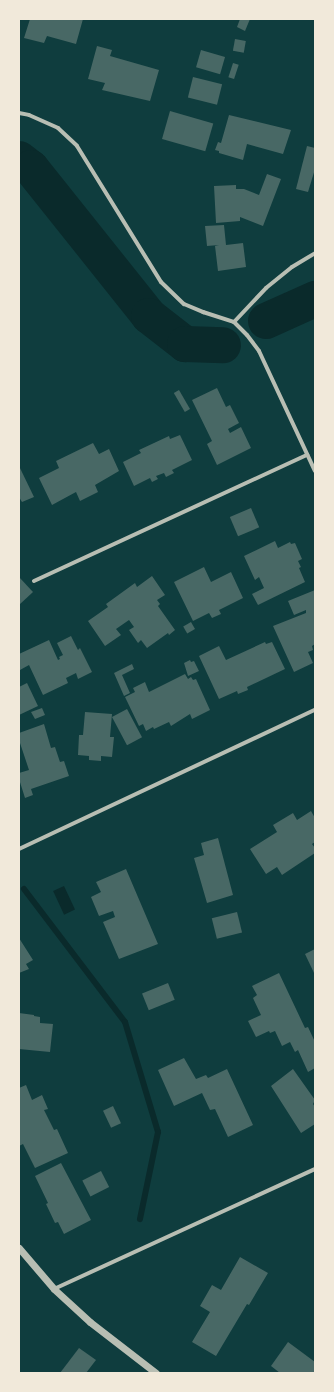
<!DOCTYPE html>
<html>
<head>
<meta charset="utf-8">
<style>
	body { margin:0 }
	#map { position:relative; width:334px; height:1392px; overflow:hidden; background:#0f3d3e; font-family:"DM Sans",sans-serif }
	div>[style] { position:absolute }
	.water>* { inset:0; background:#0a2a2b; transform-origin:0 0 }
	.stream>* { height:6px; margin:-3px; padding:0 3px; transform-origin:3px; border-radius:3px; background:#0a2a2b }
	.river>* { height:36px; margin:-18px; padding:0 18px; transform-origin:18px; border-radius:18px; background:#0a2a2b }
	.building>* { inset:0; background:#486865; transform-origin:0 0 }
	.minor>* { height:4px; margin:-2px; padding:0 2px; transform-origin:2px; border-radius:2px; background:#b8beb3 }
	.tertiary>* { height:7px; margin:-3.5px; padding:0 3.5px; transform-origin:3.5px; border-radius:3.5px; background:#b8beb3 }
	span { translate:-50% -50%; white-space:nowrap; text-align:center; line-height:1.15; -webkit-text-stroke:3.5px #f1e9da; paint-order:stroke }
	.frame { position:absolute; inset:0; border:20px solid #f1e9da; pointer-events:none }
</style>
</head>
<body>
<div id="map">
	<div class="water">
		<i style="left:64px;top:886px;width:26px;height:12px;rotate:65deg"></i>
	</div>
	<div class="stream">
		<i style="left:24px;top:889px;width:167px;rotate:52.8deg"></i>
		<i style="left:125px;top:1022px;width:115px;rotate:73.3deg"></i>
		<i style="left:158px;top:1132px;width:89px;rotate:101.7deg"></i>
	</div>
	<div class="river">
		<i style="left:19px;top:159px;width:15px;rotate:37deg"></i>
		<i style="left:31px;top:168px;width:189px;rotate:51.4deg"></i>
		<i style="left:149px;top:316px;width:46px;rotate:37.9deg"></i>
		<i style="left:185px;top:344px;width:38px;rotate:2deg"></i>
		<i style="left:266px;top:321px;width:54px;rotate:-24.2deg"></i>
	</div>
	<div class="building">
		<i style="clip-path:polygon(30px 19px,83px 19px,76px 44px,47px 36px,44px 43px,24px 38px)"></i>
		<i style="clip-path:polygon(240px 19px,250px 19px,245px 31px,237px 27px)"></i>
		<i style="left:235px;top:39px;width:11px;height:12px;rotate:10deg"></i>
		<i style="clip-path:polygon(97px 46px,112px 50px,110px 56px,159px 70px,150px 101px,102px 90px,105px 83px,88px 79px)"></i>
		<i style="left:201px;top:50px;width:25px;height:18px;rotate:16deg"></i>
		<i style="left:233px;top:63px;width:6px;height:15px;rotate:18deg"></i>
		<i style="left:193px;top:77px;width:30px;height:21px;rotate:14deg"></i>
		<i style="left:170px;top:111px;width:45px;height:29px;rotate:16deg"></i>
		<i style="clip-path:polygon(229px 115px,291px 130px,283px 154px,247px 144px,243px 160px,219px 153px,219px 151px,215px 150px,218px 142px,221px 143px)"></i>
		<i style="clip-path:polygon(307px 146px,315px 148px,315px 169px,308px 192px,296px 189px)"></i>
		<i style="clip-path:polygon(267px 174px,281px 179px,263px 226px,240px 217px,240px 221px,216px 223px,214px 186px,236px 185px,236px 189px,244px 189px,259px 195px)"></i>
		<i style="clip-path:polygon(224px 225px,226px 245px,243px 243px,246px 267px,218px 271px,215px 246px,219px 245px,207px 246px,205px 226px)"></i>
		<i style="clip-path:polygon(217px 388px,226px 407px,230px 405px,239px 423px,228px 429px,230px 433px,241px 427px,251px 448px,217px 465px,207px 444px,212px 441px,192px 400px)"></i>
		<i style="left:179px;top:390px;width:22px;height:6px;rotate:60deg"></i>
		<i style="clip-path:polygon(180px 435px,192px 460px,172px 470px,174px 473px,166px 477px,164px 473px,156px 476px,158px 479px,152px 482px,150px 478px,134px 486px,123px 462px,141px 453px,139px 450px,169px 436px,170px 439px)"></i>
		<i style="clip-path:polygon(93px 443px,99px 454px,109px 449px,119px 471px,95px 485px,98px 492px,80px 501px,76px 492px,52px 505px,39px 478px,59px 468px,56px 461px)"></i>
		<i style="clip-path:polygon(19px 466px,34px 497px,22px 502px,19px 497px)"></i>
		<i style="left:251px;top:508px;width:21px;height:23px;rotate:67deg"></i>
		<i style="clip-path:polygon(275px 541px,278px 548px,290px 542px,291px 544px,295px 543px,302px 559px,298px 561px,301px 567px,299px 568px,305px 582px,258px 605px,252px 594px,264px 588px,259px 577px,255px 580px,244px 556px)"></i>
		<i style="clip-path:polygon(204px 567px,211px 582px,231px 572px,243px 598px,219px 610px,221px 614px,212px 618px,209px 613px,193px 621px,174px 582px)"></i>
		<i style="clip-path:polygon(152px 576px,165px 595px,157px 600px,160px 604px,158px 606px,175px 630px,169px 635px,168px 633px,147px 648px,141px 640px,138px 643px,129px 630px,134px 627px,129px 620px,116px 629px,121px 635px,105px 646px,88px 621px,108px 607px,106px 604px,135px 583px,137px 587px)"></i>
		<i style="clip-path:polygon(19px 577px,33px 592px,19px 605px)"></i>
		<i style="clip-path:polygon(315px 590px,315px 644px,312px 646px,313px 650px,308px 652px,313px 663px,294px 672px,273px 626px,306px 613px,306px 610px,294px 615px,288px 601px)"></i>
		<i style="left:191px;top:622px;width:8px;height:9px;rotate:60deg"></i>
		<i style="clip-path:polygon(71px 636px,78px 650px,80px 648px,92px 672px,78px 679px,76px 673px,66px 678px,68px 683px,43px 695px,29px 665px,20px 670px,19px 654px,49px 640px,58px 660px,60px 659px,59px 657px,63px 655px,57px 643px)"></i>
		<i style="clip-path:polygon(265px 642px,266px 644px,272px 642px,285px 669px,247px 687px,248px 690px,238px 694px,237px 691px,219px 699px,199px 656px,219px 646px,226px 660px)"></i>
		<i style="clip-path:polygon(190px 660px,191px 662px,194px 661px,199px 671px,188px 676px,184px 663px)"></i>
		<i style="clip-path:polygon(132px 664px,134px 669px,122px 675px,130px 693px,124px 696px,114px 673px)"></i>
		<i style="clip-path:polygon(185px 674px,188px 679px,191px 677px,193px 680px,196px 679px,210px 710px,192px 719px,190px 714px,171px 726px,169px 722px,154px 729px,153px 727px,146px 731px,143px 724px,139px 726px,125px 697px,135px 692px,133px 688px,145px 682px,149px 692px)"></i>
		<i style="clip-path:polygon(27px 683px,38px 706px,19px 715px,19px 687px)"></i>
		<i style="clip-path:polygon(42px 708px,45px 715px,35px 719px,31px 712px)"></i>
		<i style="left:127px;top:709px;width:32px;height:17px;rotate:62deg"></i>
		<i style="clip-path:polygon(85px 712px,112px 714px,110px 737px,114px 737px,112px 757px,101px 756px,101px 761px,89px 760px,89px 756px,78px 755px,79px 735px,83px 735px)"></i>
		<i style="clip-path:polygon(44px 724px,51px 748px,55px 747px,60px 762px,64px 761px,69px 776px,31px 789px,33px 795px,25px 798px,19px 779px,19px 773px,29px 770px,19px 740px,19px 733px)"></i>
		<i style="clip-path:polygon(311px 811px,315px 818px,315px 842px,312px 844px,315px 848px,315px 853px,282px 875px,277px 867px,266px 874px,250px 849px,277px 832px,273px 825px,293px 813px,297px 820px)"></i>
		<i style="clip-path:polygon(218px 838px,233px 895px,207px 903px,194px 858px,204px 855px,201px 843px)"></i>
		<i style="clip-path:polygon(126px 869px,158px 944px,119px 959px,103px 922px,115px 917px,113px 911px,99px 916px,91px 897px,101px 892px,96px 882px)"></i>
		<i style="left:237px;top:912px;width:21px;height:26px;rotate:76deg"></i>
		<i style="clip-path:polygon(19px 938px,33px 960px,26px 964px,29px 969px,19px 973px)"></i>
		<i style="clip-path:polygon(315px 949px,315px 975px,305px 954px)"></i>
		<i style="clip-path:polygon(279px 973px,305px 1028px,308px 1027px,315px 1042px,315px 1068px,308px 1072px,298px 1050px,295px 1052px,290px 1042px,282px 1046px,275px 1031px,270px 1033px,269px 1031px,256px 1037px,248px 1021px,261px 1015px,253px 998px,257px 995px,252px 986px)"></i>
		<i style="left:168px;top:983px;width:18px;height:28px;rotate:68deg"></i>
		<i style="clip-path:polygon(19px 1013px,34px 1015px,34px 1016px,40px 1017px,40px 1023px,53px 1024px,50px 1052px,19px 1049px)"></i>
		<i style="clip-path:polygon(184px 1058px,196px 1079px,206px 1075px,208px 1078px,227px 1069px,253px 1125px,228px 1137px,215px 1109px,210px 1110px,202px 1093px,174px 1106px,158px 1070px)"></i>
		<i style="clip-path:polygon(293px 1069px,315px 1100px,313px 1104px,315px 1107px,315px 1124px,301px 1133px,271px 1086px)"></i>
		<i style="clip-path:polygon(26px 1085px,32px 1100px,42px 1095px,48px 1109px,44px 1110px,54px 1130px,57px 1129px,68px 1153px,35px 1168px,23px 1144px,19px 1146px,19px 1088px)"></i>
		<i style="left:113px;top:1106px;width:19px;height:11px;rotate:65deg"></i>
		<i style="clip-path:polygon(61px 1163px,91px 1220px,64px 1234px,58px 1222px,55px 1223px,46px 1204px,48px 1203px,35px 1176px)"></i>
		<i style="left:101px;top:1171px;width:18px;height:21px;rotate:63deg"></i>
		<i style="clip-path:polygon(240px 1257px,268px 1273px,249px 1305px,247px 1304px,216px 1356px,192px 1342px,210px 1312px,200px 1306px,212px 1285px,221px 1290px)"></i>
		<i style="clip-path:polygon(288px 1342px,315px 1362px,315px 1373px,280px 1373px,271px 1366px)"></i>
		<i style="clip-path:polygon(79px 1348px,96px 1360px,86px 1373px,60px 1373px)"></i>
	</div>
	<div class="minor">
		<i style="left:19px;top:113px;width:10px;rotate:11deg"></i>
		<i style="left:29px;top:115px;width:32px;rotate:24deg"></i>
		<i style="left:58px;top:128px;width:26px;rotate:43deg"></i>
		<i style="left:77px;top:146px;width:160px;rotate:58.3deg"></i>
		<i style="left:161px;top:282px;width:32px;rotate:44deg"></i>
		<i style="left:184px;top:304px;width:21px;rotate:23deg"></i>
		<i style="left:203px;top:312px;width:33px;rotate:18deg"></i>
		<i style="left:234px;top:322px;width:18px;rotate:45deg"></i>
		<i style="left:247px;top:335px;width:20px;rotate:53deg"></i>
		<i style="left:259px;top:351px;width:132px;rotate:65deg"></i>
		<i style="left:234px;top:322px;width:47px;rotate:-46.7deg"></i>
		<i style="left:266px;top:288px;width:33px;rotate:-39deg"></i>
		<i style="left:292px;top:267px;width:27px;rotate:-31deg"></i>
		<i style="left:34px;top:581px;width:301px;rotate:-24.8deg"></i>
		<i style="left:19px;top:849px;width:327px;rotate:-25.2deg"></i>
		<i style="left:54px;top:1289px;width:287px;rotate:-24.7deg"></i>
	</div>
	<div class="tertiary">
		<i style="left:19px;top:1248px;width:54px;rotate:49.5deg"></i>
		<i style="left:54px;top:1289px;width:49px;rotate:42.5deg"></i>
		<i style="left:90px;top:1322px;width:83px;rotate:37.7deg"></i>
	</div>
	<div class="frame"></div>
</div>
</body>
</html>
